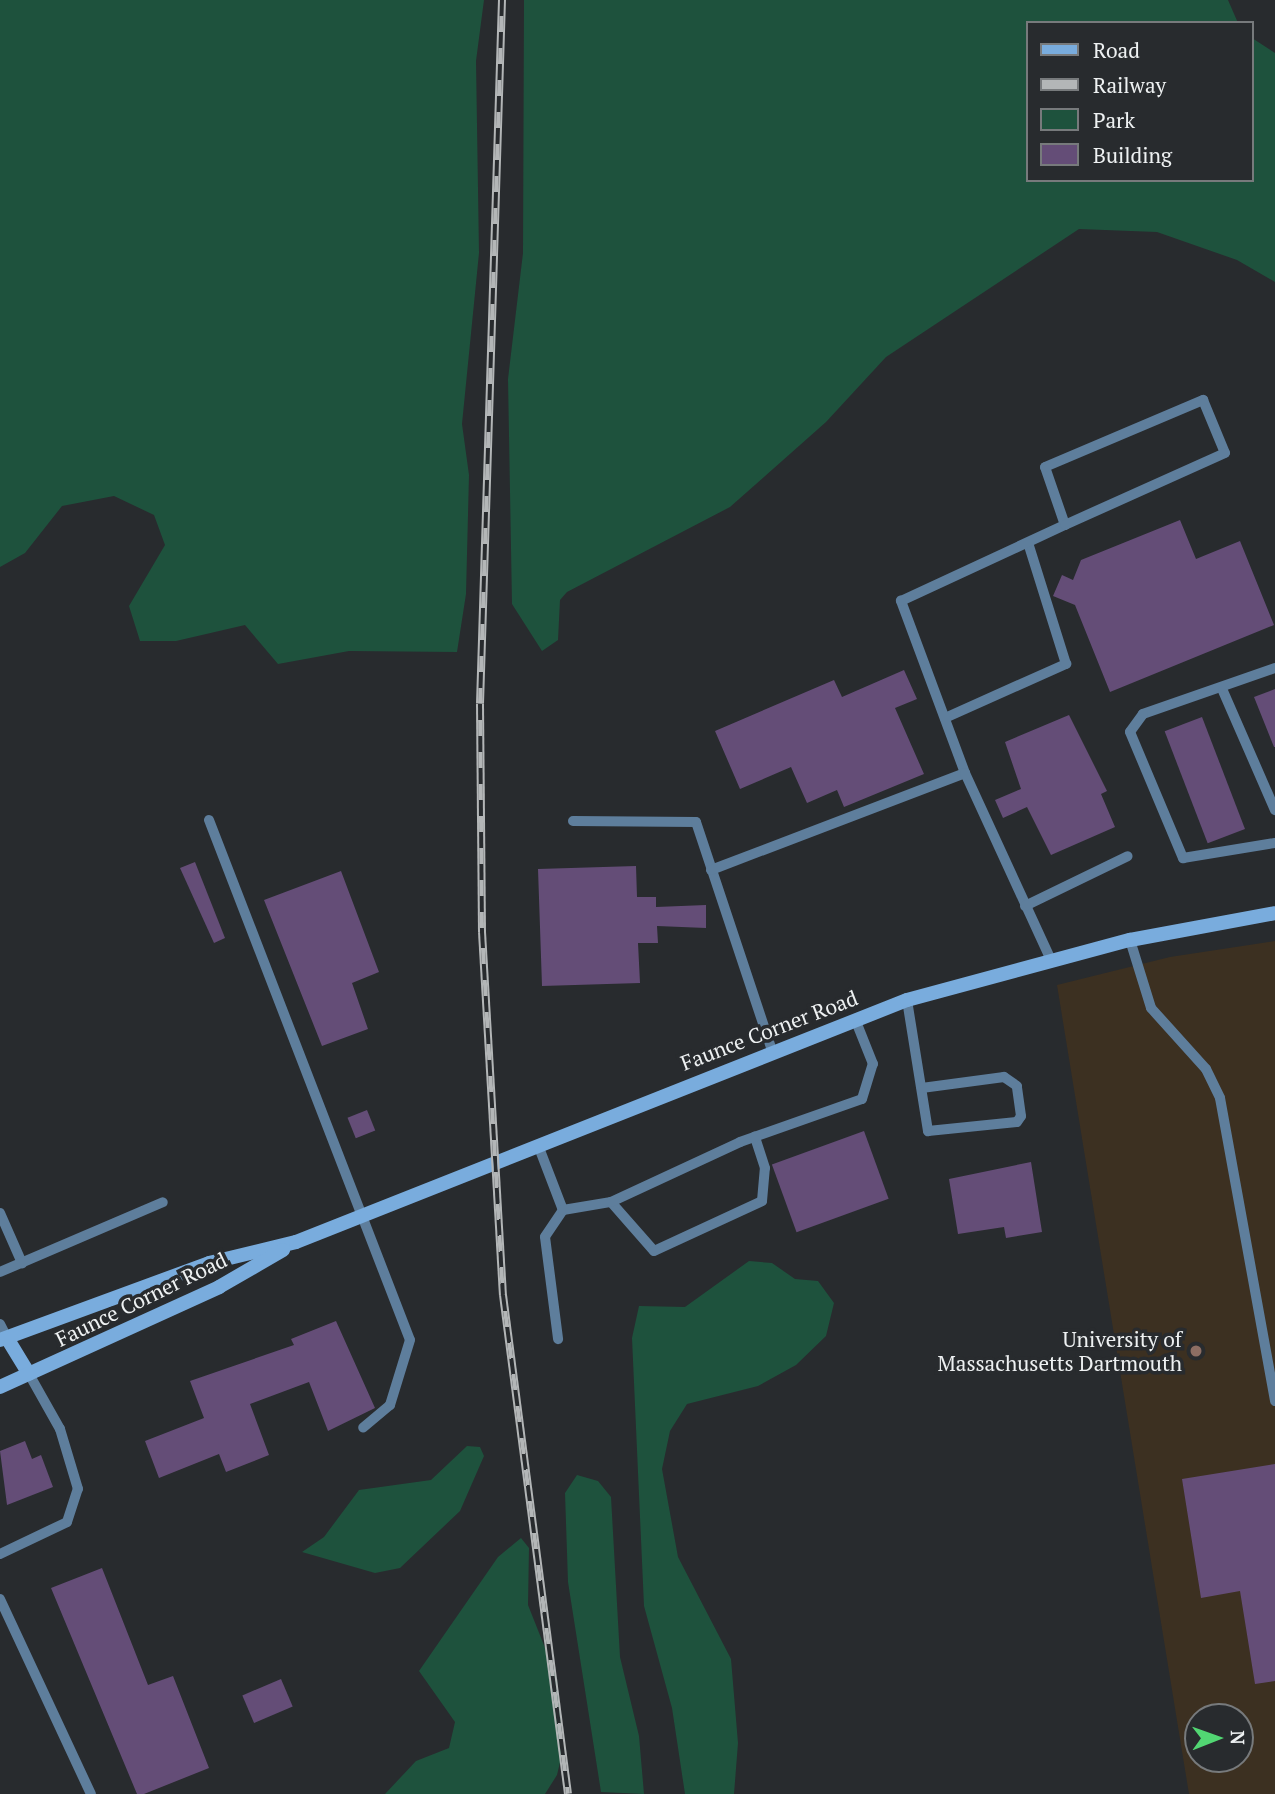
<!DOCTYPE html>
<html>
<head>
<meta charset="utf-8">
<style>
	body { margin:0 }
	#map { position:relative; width:1275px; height:1794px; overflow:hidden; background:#282b2e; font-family:"PT Serif",serif }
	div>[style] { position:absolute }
	.education>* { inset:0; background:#3c3021 }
	.green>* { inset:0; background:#1e523d }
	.building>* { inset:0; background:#644d77; transform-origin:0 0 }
	.lane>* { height:10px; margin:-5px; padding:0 5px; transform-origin:5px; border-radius:5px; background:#5e7e9c }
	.secondary>* { height:14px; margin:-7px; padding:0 7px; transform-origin:7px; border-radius:7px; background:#79acdd }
	.rail>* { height:8px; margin-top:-4px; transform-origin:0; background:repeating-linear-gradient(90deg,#282b2e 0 16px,#b3b6b7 0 32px); box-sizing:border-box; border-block:2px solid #b3b6b7 }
	.dots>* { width:19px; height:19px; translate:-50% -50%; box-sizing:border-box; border:4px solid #282b2e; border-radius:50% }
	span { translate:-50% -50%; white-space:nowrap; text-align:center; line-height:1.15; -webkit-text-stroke:7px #282b2e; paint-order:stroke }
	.street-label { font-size:21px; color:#eef1f2 }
	.poi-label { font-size:21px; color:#eef1f2 }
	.right { translate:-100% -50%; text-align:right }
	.legend { position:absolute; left:1026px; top:21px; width:228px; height:161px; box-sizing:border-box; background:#282b2e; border:2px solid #777a7c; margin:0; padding:9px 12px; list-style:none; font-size:21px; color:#eef1f2 }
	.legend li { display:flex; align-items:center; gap:14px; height:35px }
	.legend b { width:35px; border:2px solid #777a7c }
	.north { position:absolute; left:1184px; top:1703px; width:70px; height:70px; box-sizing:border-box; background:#282b2e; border:2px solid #777a7c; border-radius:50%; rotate:89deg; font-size:19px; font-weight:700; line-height:28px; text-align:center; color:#eef1f2 }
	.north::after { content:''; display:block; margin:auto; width:24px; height:32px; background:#52d673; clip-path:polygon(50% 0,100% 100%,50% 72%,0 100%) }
</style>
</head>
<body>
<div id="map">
	<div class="education">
		<i style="clip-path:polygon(evenodd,1275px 941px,1275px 1794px,1189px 1794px,1057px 985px,1170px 957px,1275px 941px,1198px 1717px,1240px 1717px,1240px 1759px,1198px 1759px,1198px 1717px)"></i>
	</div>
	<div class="green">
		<i style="clip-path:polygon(0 0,484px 0,476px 61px,479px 253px,462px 424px,469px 475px,466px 594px,457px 652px,349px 651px,278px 664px,245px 625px,176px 641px,140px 641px,129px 606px,165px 545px,154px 515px,114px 496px,62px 506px,25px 553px,0 567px)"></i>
		<i style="clip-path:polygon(524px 0,1228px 0,1238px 23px,1028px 23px,1028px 180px,1252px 180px,1252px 38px,1275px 53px,1275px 282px,1237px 260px,1157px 232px,1079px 229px,886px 357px,826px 422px,730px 507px,567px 592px,560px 600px,558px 640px,542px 651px,512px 604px,508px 379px,523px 253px)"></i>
		<i style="clip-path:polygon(749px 1261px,772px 1263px,795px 1279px,818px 1281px,834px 1303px,826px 1336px,796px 1365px,758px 1386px,687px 1404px,670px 1431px,662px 1469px,678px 1557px,731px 1659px,738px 1743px,734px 1794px,685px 1794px,672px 1708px,644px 1606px,632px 1338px,639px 1306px,685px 1307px)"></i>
		<i style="clip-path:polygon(467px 1446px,480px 1447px,484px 1456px,460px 1511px,400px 1568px,375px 1573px,302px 1552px,324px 1537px,359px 1490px,431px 1480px)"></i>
		<i style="clip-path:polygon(577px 1475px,598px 1481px,611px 1497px,620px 1657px,639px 1736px,644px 1794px,601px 1792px,568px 1582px,565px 1493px)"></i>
		<i style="clip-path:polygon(521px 1538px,529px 1548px,528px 1605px,557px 1678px,563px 1750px,557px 1775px,545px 1794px,385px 1794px,416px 1761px,449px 1748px,455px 1722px,419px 1671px,498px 1557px)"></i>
	</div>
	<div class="building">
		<i style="clip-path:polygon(1180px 520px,1196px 559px,1240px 541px,1274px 625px,1110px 692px,1075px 605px,1053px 596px,1062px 575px,1073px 580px,1081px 560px)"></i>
		<i style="clip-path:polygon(904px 670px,917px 699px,895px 708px,924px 774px,844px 807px,837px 790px,807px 803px,791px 767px,740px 789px,715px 731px,834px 680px,842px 697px)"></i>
		<i style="clip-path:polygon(1275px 689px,1275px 747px,1274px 747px,1254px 697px)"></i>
		<i style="clip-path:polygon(1069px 715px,1107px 791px,1101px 794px,1115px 827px,1051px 855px,1027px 807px,1003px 818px,995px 800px,1021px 789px,1005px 742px)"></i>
		<i style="left:1202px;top:717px;width:120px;height:40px;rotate:69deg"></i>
		<i style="clip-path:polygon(195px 862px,225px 938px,214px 943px,180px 868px)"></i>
		<i style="clip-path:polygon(636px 866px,637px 897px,656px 897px,656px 907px,706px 905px,706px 928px,657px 926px,658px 943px,638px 943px,640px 983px,542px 986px,538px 869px)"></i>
		<i style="clip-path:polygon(341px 871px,379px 972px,352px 983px,368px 1029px,322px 1046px,264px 900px)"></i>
		<i style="left:367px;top:1110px;width:22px;height:21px;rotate:68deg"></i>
		<i style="left:864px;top:1131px;width:72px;height:98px;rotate:70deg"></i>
		<i style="clip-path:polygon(1031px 1162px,1042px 1232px,1006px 1238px,1004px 1227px,958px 1234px,949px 1179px)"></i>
		<i style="clip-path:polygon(336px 1321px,375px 1408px,328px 1431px,309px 1382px,250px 1404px,269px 1455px,226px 1472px,219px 1454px,159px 1478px,145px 1441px,204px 1418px,190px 1381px,294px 1345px,291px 1339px)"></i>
		<i style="clip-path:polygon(25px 1441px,32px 1459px,41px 1455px,53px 1487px,7px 1505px,0 1451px)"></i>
		<i style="clip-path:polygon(1275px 1464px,1275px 1681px,1255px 1684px,1240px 1591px,1201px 1598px,1182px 1479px)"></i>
		<i style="clip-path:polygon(102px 1568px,148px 1685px,173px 1676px,209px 1768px,144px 1794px,137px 1794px,51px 1588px)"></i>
		<i style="left:281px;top:1679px;width:30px;height:42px;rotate:67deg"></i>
	</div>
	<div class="lane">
		<i style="left:1275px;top:668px;width:140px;rotate:160.8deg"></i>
		<i style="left:1143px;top:714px;width:22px;rotate:126deg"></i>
		<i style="left:1130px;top:732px;width:137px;rotate:67.2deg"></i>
		<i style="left:1183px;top:858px;width:93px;rotate:-9.3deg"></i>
		<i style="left:1223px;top:691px;width:130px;rotate:66.4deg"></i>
		<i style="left:945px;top:718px;width:133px;rotate:-24.1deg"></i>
		<i style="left:1066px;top:664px;width:127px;rotate:-107.4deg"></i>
		<i style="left:965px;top:773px;width:184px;rotate:-110.4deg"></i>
		<i style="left:901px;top:601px;width:181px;rotate:-24.9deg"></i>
		<i style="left:1065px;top:525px;width:61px;rotate:-109deg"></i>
		<i style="left:1045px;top:467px;width:172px;rotate:-23deg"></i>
		<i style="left:1203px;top:400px;width:57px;rotate:67.5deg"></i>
		<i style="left:1225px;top:453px;width:175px;rotate:155.8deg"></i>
		<i style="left:209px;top:820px;width:557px;rotate:68.87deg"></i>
		<i style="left:410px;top:1340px;width:68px;rotate:107.1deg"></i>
		<i style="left:390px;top:1405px;width:35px;rotate:140deg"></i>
		<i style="left:573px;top:821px;width:123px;rotate:0.5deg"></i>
		<i style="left:696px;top:822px;width:240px;rotate:71.6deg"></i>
		<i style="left:711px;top:870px;width:272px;rotate:-20.9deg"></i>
		<i style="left:965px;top:773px;width:204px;rotate:65.3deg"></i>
		<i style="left:1025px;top:906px;width:114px;rotate:-25.9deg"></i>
		<i style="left:1130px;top:940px;width:71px;rotate:72.8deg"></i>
		<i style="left:1151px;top:1008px;width:82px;rotate:48deg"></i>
		<i style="left:1206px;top:1069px;width:32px;rotate:64deg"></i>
		<i style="left:1220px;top:1098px;width:308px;rotate:79.7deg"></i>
		<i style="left:907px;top:1000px;width:133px;rotate:80.9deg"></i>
		<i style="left:928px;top:1131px;width:89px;rotate:-5.8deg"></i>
		<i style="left:1017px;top:1122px;width:7px;rotate:-56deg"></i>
		<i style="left:1021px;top:1116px;width:30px;rotate:-98deg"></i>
		<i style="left:1017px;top:1086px;width:16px;rotate:-145deg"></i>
		<i style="left:1004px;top:1077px;width:83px;rotate:172.4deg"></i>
		<i style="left:538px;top:1145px;width:70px;rotate:69deg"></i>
		<i style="left:563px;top:1210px;width:32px;rotate:124deg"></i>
		<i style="left:545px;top:1237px;width:103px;rotate:82.7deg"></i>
		<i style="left:611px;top:1202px;width:65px;rotate:48.7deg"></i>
		<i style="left:654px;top:1251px;width:119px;rotate:-24.8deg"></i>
		<i style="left:762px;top:1201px;width:33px;rotate:-85deg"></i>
		<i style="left:765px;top:1168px;width:33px;rotate:-108deg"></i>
		<i style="left:563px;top:1210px;width:49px;rotate:-9.5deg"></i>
		<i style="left:611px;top:1202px;width:142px;rotate:-24.9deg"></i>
		<i style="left:740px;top:1142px;width:129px;rotate:-19.4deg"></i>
		<i style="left:862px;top:1099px;width:37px;rotate:-73deg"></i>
		<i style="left:873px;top:1064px;width:48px;rotate:-111.8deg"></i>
		<i style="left:0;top:1213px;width:55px;rotate:66.3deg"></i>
		<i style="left:0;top:1272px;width:177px;rotate:-23.2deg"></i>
		<i style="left:0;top:1324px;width:16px;rotate:63deg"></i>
		<i style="left:0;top:1554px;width:74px;rotate:-25.5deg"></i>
		<i style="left:67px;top:1522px;width:35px;rotate:-72deg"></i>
		<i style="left:78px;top:1489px;width:63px;rotate:-106.7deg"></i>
		<i style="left:60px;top:1429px;width:63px;rotate:-119.4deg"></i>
		<i style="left:0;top:1599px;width:215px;rotate:65deg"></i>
	</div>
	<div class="secondary">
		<i style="left:7px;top:1338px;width:42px;rotate:58.6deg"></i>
		<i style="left:0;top:1340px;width:223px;rotate:-20.2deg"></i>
		<i style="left:209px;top:1263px;width:89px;rotate:-13.6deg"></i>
		<i style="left:296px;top:1242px;width:657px;rotate:-21.61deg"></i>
		<i style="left:907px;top:1000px;width:231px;rotate:-15.1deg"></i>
		<i style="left:1130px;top:940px;width:147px;rotate:-10.5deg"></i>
		<i style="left:0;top:1387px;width:241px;rotate:-24.5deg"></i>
		<i style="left:219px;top:1287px;width:74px;rotate:-30deg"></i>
	</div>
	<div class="rail">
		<i style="left:502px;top:0;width:704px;rotate:91.79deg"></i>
		<i style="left:480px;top:704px;width:228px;rotate:89.5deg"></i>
		<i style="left:482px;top:932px;width:364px;rotate:86.7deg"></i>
		<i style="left:503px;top:1295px;width:503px;rotate:82.58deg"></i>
	</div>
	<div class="dots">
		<i style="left:1196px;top:1351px;background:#8d6e63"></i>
	</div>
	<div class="street-label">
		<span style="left:769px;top:1030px;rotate:-21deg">Faunce Corner Road</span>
		<span style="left:141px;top:1299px;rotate:-26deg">Faunce Corner Road</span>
	</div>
	<div class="poi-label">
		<span class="right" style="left:1182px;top:1351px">University of<br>Massachusetts Dartmouth</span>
	</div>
	<ul class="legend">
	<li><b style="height:9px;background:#79acdd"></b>Road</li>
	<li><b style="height:9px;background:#b3b6b7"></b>Railway</li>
	<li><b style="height:19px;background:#1e523d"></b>Park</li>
	<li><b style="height:19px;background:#644d77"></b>Building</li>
	</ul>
	<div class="north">N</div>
</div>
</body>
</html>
